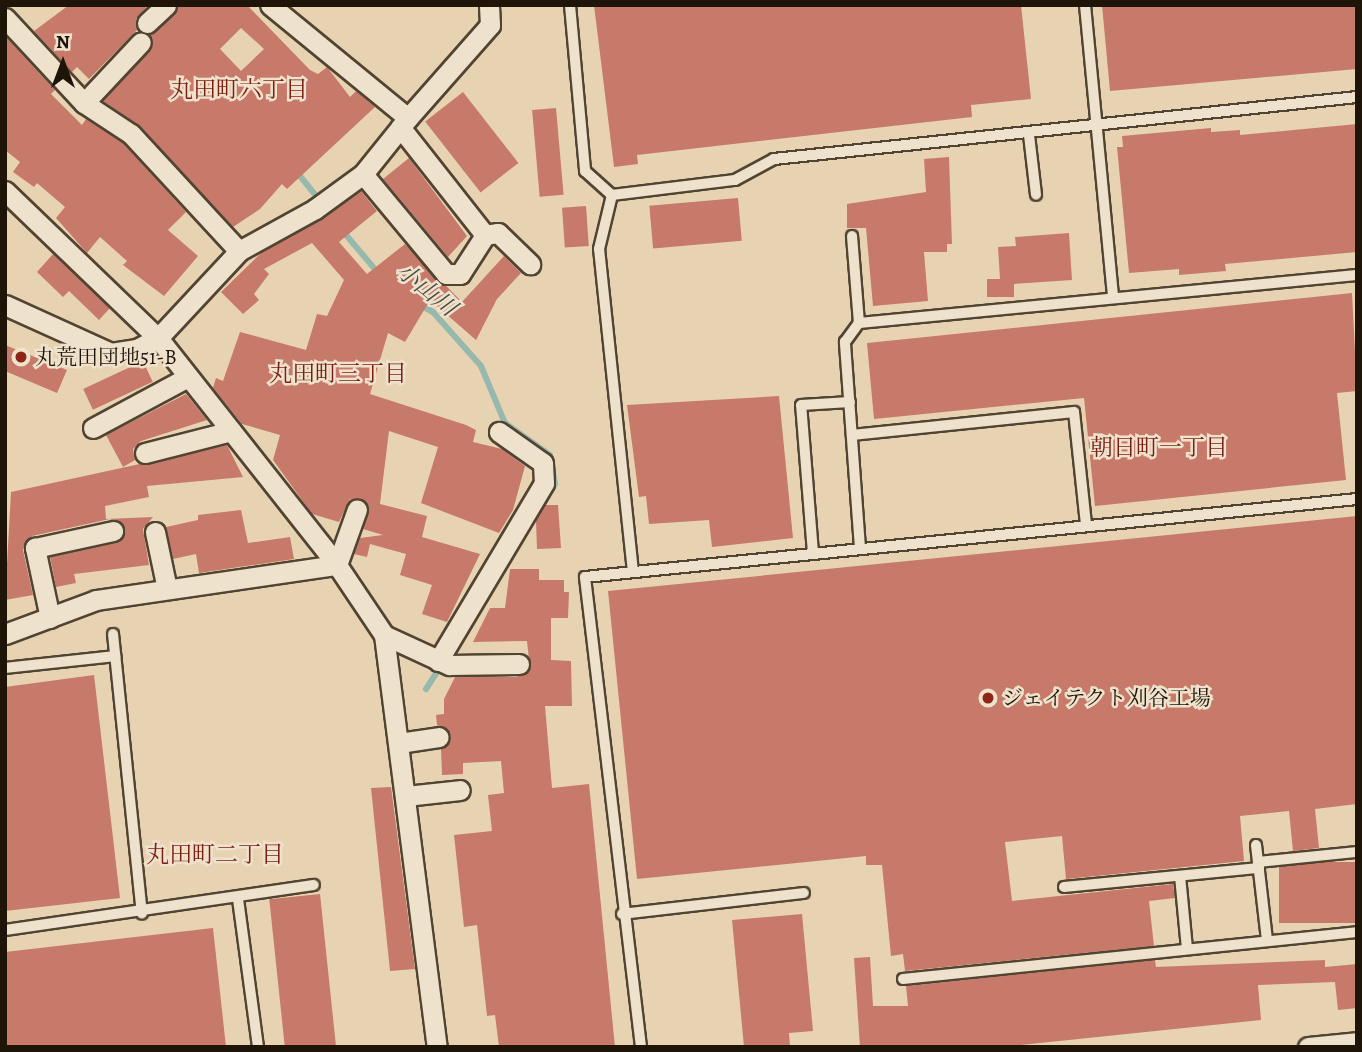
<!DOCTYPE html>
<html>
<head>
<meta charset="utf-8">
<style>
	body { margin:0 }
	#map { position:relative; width:1362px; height:1052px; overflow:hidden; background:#e7d3b2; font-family:Alegreya,"Noto Serif JP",serif }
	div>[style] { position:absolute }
	.stream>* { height:6px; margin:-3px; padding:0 3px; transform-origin:3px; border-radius:3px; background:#97b8ad }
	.building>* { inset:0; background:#c77a69; transform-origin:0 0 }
	.roads { filter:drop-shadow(2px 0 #514432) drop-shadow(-2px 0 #514432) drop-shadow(0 2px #514432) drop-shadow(0 -2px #514432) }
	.service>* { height:10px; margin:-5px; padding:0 5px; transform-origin:5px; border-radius:5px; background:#efe2cd }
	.minor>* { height:19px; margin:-9.5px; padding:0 9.5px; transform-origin:9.5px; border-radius:9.5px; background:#efe2cd }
	.dots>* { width:19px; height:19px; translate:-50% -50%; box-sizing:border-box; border:4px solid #efe2cd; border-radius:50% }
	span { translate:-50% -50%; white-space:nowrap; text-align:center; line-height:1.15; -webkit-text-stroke:5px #efe2cd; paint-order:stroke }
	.poi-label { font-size:21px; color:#1f1408 }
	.left { translate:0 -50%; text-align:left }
	.neighbourhood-label { font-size:23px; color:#7a1f14 }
	.water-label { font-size:23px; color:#494d42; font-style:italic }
	.frame { position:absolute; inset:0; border:7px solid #1f1408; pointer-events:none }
	.north { position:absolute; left:28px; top:28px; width:70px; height:70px; -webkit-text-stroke:5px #efe2cd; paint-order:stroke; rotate:0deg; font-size:19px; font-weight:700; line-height:28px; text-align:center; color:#1f1408 }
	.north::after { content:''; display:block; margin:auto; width:24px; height:32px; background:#1f1408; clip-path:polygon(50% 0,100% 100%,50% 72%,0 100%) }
</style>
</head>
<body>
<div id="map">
	<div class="stream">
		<i style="left:296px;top:171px;width:38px;rotate:51deg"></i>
		<i style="left:341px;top:229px;width:59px;rotate:49.8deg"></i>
		<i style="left:418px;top:304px;width:17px;rotate:28deg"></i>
		<i style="left:433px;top:312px;width:72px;rotate:48.4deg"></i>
		<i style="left:481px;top:366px;width:62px;rotate:67.2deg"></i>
		<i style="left:505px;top:423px;width:55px;rotate:35.4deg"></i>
		<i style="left:550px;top:455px;width:29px;rotate:80deg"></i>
		<i style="left:555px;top:484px;width:23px;rotate:121deg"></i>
		<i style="left:426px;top:689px;width:30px;rotate:-57deg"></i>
	</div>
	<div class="building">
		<i style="clip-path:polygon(69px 5px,148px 5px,136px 19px,137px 30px,89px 79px,77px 67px,72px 72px,34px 31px)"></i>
		<i style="clip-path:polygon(evenodd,178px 5px,247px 5px,310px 70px,318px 74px,327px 67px,350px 97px,356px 91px,375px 107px,287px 189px,282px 184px,260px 209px,233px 227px,140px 126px,103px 101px,150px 50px,150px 35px,178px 5px,241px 28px,264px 49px,241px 71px,220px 49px,241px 28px)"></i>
		<i style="clip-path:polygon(594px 5px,1021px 5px,1031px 99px,971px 105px,972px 117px,637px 155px,638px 164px,614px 167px)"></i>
		<i style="clip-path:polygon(1102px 5px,1357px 5px,1357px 69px,1110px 91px)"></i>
		<i style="clip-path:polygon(5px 36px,55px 90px,51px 94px,82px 125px,86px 119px,123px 143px,186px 212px,168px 230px,198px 256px,164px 296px,123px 265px,127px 261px,100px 237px,87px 253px,56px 218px,65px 207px,37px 183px,34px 187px,13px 172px,20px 162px,5px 150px)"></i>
		<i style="left:463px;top:92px;width:90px;height:48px;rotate:52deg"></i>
		<i style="left:556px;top:108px;width:87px;height:24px;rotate:85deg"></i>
		<i style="clip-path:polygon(1357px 124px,1357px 252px,1225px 264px,1226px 271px,1179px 275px,1179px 269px,1129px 273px,1117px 147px,1123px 147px,1122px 136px,1211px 128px,1211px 132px,1240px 130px,1240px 135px)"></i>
		<i style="clip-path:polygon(949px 157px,952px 244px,947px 244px,947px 252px,924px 252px,928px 301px,873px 306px,866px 228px,847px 228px,847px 204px,926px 192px,924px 159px)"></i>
		<i style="clip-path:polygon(409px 158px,467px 236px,448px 257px,383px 179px)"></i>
		<i style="clip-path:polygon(361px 191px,377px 211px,339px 242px,367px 274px,405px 244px,462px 302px,504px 256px,521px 273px,497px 299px,476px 340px,430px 300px,405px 342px,388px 333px,370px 394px,466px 425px,476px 430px,473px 442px,502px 449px,525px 466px,513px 510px,499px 533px,421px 503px,438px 447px,389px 431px,380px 504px,427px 516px,422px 537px,480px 554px,447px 622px,422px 614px,432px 585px,400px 575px,406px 554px,370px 544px,367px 557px,354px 554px,360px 538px,383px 535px,363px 529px,366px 501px,350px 499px,339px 522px,312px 514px,273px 460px,280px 435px,242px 424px,213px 388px,216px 378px,223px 381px,240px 332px,306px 350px,317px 314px,327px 316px,344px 280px,312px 243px,264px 269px,269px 274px,254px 294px,259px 300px,243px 314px,221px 292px,260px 254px)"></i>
		<i style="left:738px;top:198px;width:43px;height:89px;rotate:85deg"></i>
		<i style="left:586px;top:206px;width:40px;height:24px;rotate:86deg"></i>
		<i style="clip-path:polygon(1069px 233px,1072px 280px,1014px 284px,1014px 297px,987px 297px,987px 279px,1000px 279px,998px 247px,1016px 246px,1015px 237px)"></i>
		<i style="clip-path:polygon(53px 254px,110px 308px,99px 320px,69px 291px,63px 297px,37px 272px)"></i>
		<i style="clip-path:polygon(1352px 293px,1357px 391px,1337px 393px,1346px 480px,1095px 506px,1084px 398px,874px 419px,867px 343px)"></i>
		<i style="clip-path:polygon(5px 345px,67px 370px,57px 393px,5px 371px)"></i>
		<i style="left:143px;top:361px;width:23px;height:66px;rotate:65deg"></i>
		<i style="clip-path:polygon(186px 394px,207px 420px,141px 441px,133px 449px,135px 460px,123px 467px,106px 435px)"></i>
		<i style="clip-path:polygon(779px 396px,793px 538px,712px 547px,709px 520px,649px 524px,646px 496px,639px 497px,627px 405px)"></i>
		<i style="clip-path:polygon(227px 445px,243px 477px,147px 486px,149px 497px,105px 506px,106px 519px,153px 517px,143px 529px,149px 565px,74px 574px,76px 583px,56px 587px,50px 557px,116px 543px,125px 528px,110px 519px,32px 536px,23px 550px,33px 595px,5px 600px,11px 492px)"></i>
		<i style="clip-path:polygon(545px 505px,558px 505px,561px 548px,537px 549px,536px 521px)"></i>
		<i style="clip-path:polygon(241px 510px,248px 543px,290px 537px,294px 559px,199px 573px,196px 554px,173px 559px,166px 527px,198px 520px,198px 515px)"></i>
		<i style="clip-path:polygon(1357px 516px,1357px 804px,1315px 809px,1319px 848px,1293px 851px,1289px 811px,1240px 816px,1244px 861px,1066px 879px,1062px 836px,1005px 842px,1012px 901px,1173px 884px,1175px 898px,1149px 901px,1154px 946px,905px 971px,903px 954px,891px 956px,882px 865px,866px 865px,866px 856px,637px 879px,608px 591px)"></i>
		<i style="clip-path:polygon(510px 569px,539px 569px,539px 580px,564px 580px,564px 592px,569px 592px,568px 618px,551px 618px,551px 660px,571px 661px,572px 706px,545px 706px,552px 788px,589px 784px,615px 1047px,499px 1047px,495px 1015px,487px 1016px,477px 925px,464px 927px,454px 835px,492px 831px,488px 795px,504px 793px,501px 761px,463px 763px,463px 774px,442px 775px,441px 749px,451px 736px,437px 725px,436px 715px,444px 714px,444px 699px,455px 677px,516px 677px,530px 669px,527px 641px,473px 642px,490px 608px,505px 608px)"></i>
		<i style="clip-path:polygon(94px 675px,120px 898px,5px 911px,5px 687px)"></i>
		<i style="clip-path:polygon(391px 787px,415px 969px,390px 971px,371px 788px)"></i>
		<i style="left:1357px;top:862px;width:61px;height:78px;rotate:90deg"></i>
		<i style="left:320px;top:894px;width:154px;height:51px;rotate:84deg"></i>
		<i style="clip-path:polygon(802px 914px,813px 1031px,789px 1033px,790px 1047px,744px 1047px,732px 920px)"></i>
		<i style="clip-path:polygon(213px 928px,226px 1047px,5px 1047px,5px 952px)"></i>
		<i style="clip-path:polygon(870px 957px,873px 1006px,908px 1006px,906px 986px,1155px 960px,1156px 967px,1325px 960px,1325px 967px,1357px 964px,1357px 1008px,1338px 1010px,1335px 982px,1258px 985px,1261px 1020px,1002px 1047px,860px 1047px,854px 958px)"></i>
	</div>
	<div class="roads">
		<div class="service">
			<i style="left:570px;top:5px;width:167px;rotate:84.8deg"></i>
			<i style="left:585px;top:171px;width:36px;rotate:42deg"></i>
			<i style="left:1085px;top:5px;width:294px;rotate:84.5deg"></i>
			<i style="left:1029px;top:135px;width:60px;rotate:83.3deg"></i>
			<i style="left:852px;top:236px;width:87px;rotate:85.4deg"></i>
			<i style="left:852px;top:435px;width:223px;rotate:-5.9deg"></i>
			<i style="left:1074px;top:412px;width:114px;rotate:83.9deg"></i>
			<i style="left:860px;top:548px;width:207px;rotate:-94.2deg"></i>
			<i style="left:845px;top:342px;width:24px;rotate:-54deg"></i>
			<i style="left:859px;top:323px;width:500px;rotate:-5.51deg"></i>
			<i style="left:813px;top:553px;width:148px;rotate:-94.6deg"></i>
			<i style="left:801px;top:405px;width:49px;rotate:-3.5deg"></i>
			<i style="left:633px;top:572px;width:325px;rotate:-96deg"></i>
			<i style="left:599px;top:249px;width:56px;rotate:-76.5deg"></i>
			<i style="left:612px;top:195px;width:124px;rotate:-7deg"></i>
			<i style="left:735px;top:180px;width:44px;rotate:-28.3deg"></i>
			<i style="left:774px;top:159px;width:586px;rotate:-6.07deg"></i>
			<i style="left:113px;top:634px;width:281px;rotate:84.1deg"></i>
			<i style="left:5px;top:668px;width:111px;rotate:-6.2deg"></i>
			<i style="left:1256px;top:845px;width:96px;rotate:83.4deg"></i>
			<i style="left:1258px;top:862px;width:100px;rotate:-5.8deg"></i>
			<i style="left:1180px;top:876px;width:73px;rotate:84.5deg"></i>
			<i style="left:1064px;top:887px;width:196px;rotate:-5.6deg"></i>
			<i style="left:238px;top:899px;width:149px;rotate:82.3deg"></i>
			<i style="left:622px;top:914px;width:183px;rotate:-6.6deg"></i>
			<i style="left:5px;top:930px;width:312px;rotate:-8.3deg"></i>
			<i style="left:903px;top:979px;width:456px;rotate:-5.9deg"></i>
			<i style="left:641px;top:1047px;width:473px;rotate:-96.8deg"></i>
			<i style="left:585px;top:577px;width:776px;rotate:-5.77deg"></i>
		</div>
		<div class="minor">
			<i style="left:5px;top:18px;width:116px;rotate:47.1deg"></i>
			<i style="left:84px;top:103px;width:56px;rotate:33.4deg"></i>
			<i style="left:131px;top:134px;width:159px;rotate:47.3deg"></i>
			<i style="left:147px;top:23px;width:26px;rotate:-43deg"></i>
			<i style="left:84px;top:103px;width:83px;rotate:-46.9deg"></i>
			<i style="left:408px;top:118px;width:124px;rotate:-48.6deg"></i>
			<i style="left:490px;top:25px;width:20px;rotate:-93deg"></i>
			<i style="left:363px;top:174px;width:130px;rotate:50.3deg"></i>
			<i style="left:446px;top:274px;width:14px"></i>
			<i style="left:460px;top:274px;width:46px;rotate:-57.3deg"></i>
			<i style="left:485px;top:235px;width:137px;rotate:-128.2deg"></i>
			<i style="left:5px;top:191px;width:212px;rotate:43.9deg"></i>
			<i style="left:158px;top:338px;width:289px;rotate:51.7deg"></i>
			<i style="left:337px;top:565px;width:84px;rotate:56.1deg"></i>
			<i style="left:384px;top:635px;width:72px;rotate:24.8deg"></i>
			<i style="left:449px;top:665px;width:70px;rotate:-0.8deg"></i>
			<i style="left:485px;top:235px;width:13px;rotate:-9deg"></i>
			<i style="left:498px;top:233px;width:45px;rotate:44.1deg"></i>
			<i style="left:5px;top:305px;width:116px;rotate:24.4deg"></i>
			<i style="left:111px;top:353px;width:26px;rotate:-9deg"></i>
			<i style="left:137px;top:349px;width:24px;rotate:-28deg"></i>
			<i style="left:158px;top:338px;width:119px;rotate:-47deg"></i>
			<i style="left:239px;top:251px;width:87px;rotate:-28.9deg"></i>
			<i style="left:315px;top:209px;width:59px;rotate:-36.1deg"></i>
			<i style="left:363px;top:174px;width:72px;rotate:-51.2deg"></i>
			<i style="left:408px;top:118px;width:178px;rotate:-140.7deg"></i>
			<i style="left:93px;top:428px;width:108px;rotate:-28.2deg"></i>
			<i style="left:145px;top:453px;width:89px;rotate:-14.3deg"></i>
			<i style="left:155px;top:532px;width:58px;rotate:78.1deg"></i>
			<i style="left:337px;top:565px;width:59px;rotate:-70.3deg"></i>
			<i style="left:50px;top:618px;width:72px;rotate:-102.1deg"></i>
			<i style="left:35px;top:548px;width:80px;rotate:-12.3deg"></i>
			<i style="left:5px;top:634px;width:97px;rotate:-20.5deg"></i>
			<i style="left:96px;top:600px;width:244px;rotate:-8.3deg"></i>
			<i style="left:384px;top:635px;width:415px;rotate:82.7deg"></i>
			<i style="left:438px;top:661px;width:207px;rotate:-59.2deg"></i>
			<i style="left:544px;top:483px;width:20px;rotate:-93deg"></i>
			<i style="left:543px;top:463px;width:54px;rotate:-144.8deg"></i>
			<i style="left:399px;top:743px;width:40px;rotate:-8.5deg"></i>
			<i style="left:406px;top:796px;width:54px;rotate:-6.3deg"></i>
			<i style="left:1308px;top:1047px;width:49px;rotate:-5.8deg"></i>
		</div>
	</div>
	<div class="dots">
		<i style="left:21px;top:357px;background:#8f2418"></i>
		<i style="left:988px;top:698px;background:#8f2418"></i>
	</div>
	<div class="poi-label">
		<span class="left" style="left:35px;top:357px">丸荒田団地51-B</span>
		<span class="left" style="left:1002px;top:698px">ジェイテクト刈谷工場</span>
	</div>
	<div class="neighbourhood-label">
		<span style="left:239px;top:90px">丸田町六丁目</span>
		<span style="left:338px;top:374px">丸田町三丁目</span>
		<span style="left:1159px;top:448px">朝日町一丁目</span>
		<span style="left:215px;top:855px">丸田町二丁目</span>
	</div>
	<div class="water-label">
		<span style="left:426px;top:290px;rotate:39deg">小山川</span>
	</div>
	<div class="frame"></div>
	<div class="north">N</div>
</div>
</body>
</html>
